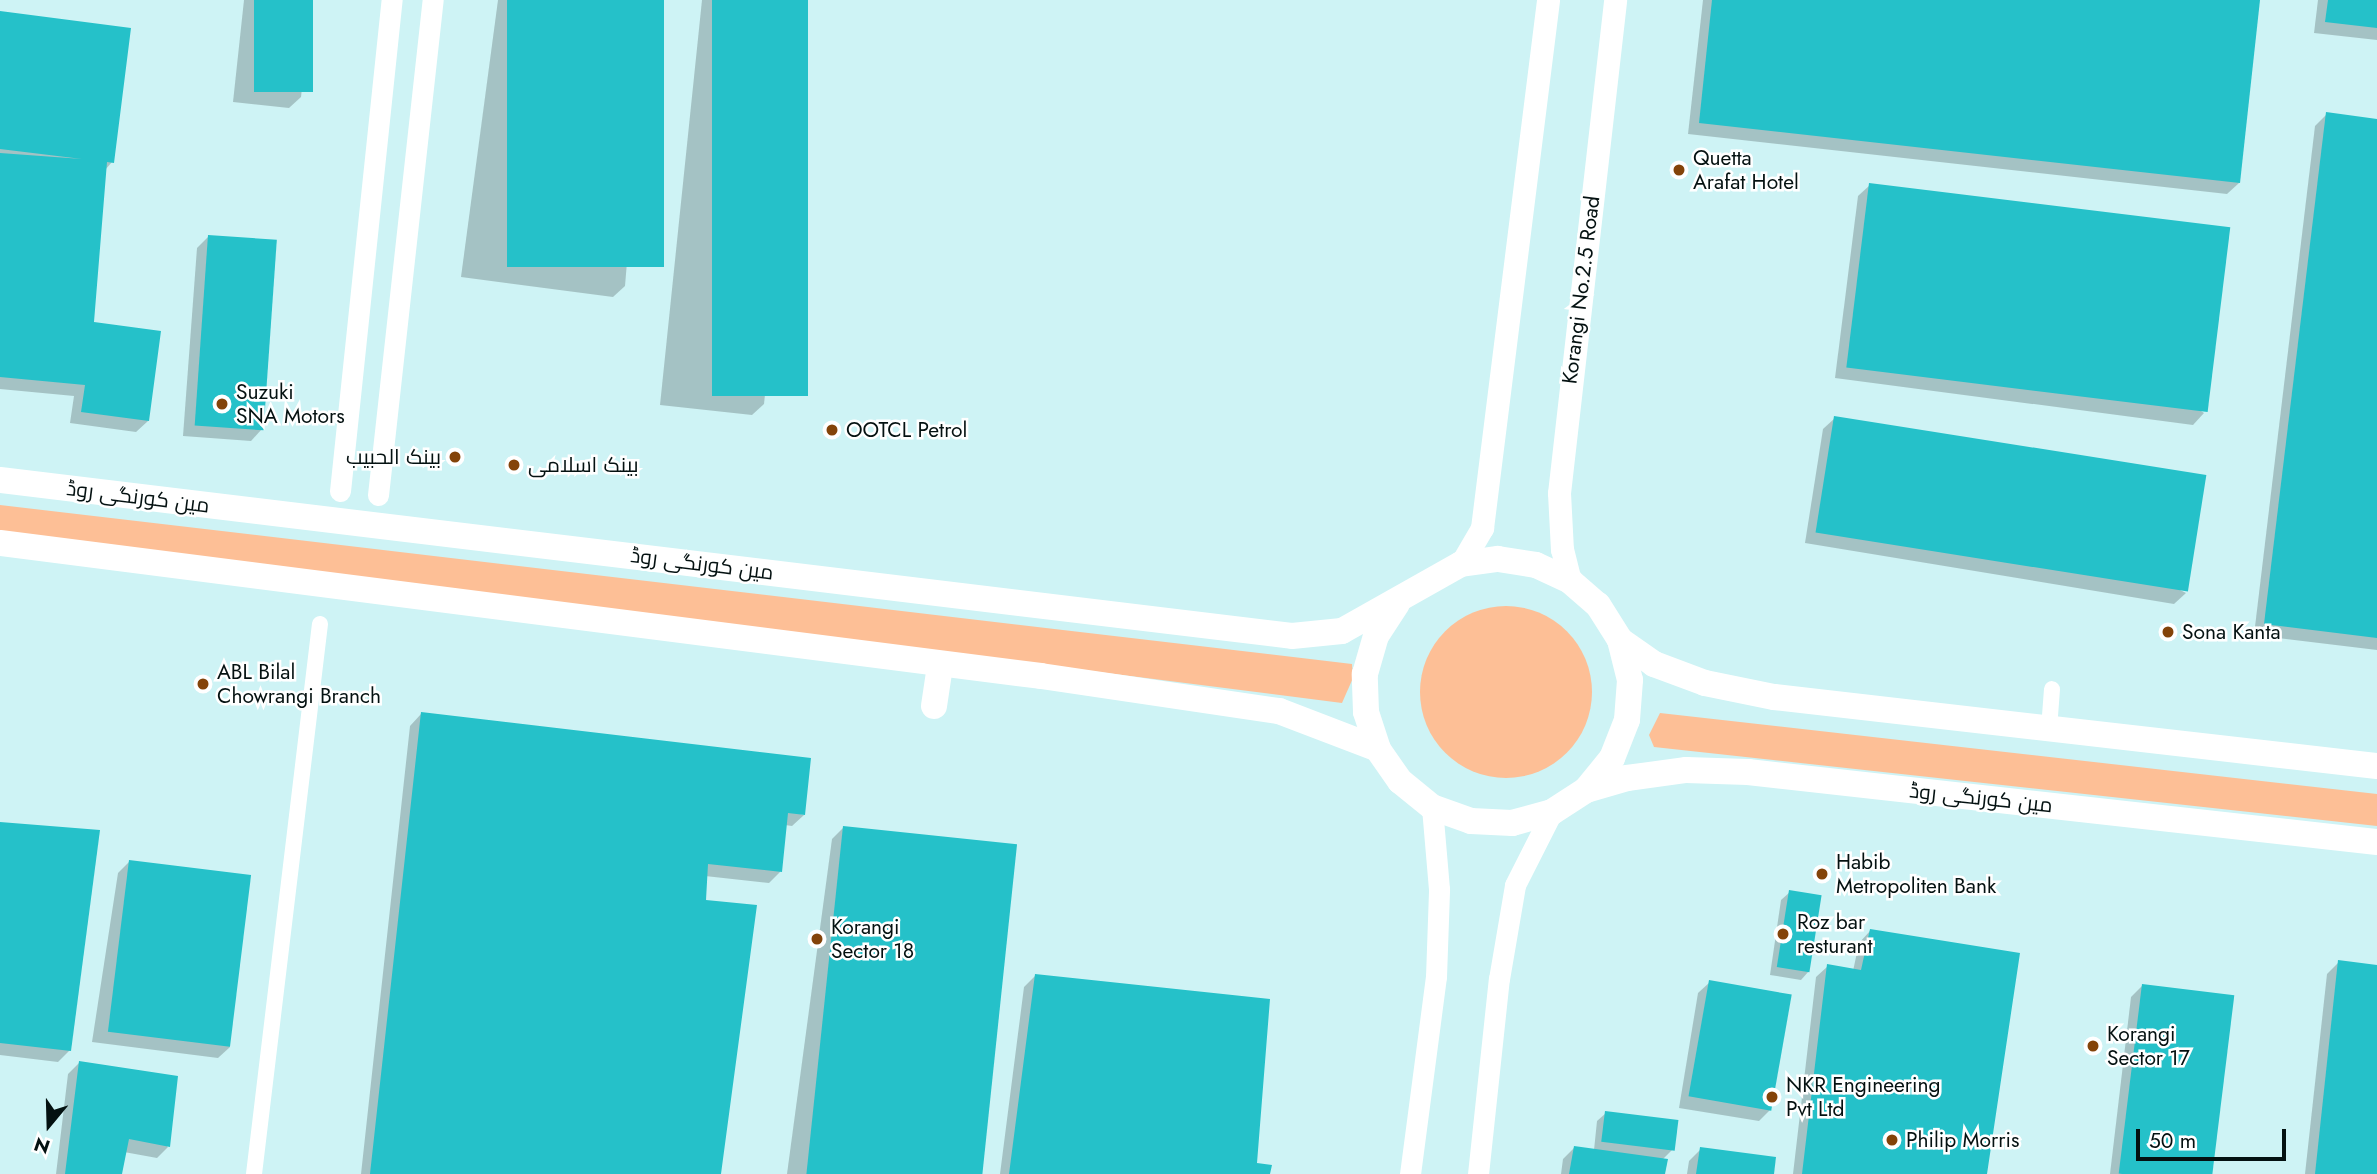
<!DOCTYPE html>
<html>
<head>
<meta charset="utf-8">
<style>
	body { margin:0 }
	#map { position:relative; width:2377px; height:1174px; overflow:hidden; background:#cef3f5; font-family:Jost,Cairo,sans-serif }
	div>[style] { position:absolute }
	.green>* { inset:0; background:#fdbf96 }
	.round { border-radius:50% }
	.shadow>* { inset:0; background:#0003 }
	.building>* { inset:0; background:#25c1c9; transform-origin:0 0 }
	.minor>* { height:16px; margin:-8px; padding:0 8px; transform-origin:8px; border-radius:8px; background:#fff }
	.tertiary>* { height:21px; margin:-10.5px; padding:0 10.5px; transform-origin:10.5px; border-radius:10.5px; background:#fff }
	.secondary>* { height:23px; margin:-11.5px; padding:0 11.5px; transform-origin:11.5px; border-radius:11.5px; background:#fff }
	.primary>* { height:26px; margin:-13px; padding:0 13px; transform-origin:13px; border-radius:13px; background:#fff }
	.dots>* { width:19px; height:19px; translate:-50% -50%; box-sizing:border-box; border:4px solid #fff; border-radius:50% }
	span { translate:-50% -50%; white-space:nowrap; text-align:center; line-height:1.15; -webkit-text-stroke:5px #fff; paint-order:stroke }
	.poi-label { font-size:21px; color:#041111 }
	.left { translate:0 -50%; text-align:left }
	.right { translate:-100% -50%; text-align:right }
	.street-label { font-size:21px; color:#041111 }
	.north { position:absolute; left:14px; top:1090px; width:70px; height:70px; -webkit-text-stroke:5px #fff; paint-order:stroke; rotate:199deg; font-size:19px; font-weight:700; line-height:28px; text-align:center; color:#041111 }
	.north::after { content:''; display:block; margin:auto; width:24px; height:32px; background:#041111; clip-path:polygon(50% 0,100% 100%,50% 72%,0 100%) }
	.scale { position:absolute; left:2136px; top:1129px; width:150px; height:32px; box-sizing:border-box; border:4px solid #041111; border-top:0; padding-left:9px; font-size:21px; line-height:24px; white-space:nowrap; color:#041111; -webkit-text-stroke:5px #fff; paint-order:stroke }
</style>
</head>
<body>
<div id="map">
	<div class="green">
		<i style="clip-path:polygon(0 505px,1352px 664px,1353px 678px,1342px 703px,0 532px)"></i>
		<i class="round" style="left:1420px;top:606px;width:172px;height:172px"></i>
		<i style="clip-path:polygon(1660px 713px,2377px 794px,2377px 826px,1654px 747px,1649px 735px)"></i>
	</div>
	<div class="shadow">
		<i style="clip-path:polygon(244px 0,312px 0,301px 97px,289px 108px,233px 102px)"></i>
		<i style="clip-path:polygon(498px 0,649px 0,625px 286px,613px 297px,461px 277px)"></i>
		<i style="clip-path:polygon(702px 0,806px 0,764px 404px,752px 415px,660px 405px)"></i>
		<i style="clip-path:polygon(1703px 0,2259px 0,2239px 183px,2227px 194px,1688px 134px)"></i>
		<i style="clip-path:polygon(2318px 0,2377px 0,2377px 40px,2314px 33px)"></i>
		<i style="clip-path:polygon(0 13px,112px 162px,105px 170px,92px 323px,148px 421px,136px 432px,70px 423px,74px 396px,0 389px)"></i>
		<i style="clip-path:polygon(2327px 114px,2377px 120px,2377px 650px,2254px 635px,2315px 126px)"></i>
		<i style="clip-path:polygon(1870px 185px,2204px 413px,2193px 425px,1835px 378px,1858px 196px)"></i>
		<i style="clip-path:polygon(208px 237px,262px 429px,251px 441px,183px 436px,197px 248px)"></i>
		<i style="clip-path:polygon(1835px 418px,2186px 593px,2174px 604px,1805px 543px,1823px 429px)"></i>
		<i style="clip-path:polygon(421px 714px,804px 815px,792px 826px,785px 825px,780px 872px,769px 883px,705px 876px,719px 1174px,361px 1174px,410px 726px)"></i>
		<i style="clip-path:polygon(0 824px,70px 1050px,58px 1062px,0 1055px)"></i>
		<i style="clip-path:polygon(843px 828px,964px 1174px,787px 1174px,832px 839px)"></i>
		<i style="clip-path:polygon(129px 862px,230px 1047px,218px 1058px,92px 1042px,118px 873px)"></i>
		<i style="clip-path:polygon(1790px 892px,1809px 971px,1801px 980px,1770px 975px,1781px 900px)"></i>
		<i style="clip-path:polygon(1870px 931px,1986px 1174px,1793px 1174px,1816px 977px,1828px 966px,1853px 971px,1859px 943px)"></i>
		<i style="clip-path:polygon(2339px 962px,2377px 967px,2377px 1174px,2305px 1174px,2327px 974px)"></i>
		<i style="clip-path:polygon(1036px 975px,1255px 1165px,1269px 1174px,1000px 1174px,1024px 987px)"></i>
		<i style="clip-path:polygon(1710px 982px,1770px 1110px,1759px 1121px,1679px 1108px,1698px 993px)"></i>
		<i style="clip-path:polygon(2143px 985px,2211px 1174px,2110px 1174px,2131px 997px)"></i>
		<i style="clip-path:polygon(79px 1063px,168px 1147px,157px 1158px,124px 1152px,120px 1174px,56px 1174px,68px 1074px)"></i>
		<i style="clip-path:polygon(1606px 1113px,1673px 1149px,1662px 1160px,1663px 1174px,1561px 1174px,1563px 1159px,1575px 1147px,1594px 1150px,1597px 1121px)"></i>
		<i style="clip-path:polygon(1701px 1149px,1772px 1174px,1687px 1174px,1689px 1161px)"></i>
	</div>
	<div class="building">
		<i style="left:254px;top:0;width:59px;height:92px"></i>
		<i style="left:507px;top:0;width:157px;height:267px"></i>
		<i style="left:712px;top:0;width:96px;height:396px"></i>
		<i style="clip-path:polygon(1712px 0,2260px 0,2240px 183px,1699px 123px)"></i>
		<i style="clip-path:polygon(2328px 0,2377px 0,2377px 28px,2325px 22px)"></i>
		<i style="clip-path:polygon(0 11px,131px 28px,114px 163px,107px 162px,94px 322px,161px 331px,149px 421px,81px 412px,85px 385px,0 377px,0 153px,82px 159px,0 149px)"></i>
		<i style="clip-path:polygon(2326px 112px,2377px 119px,2377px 638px,2264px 624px)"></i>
		<i style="left:1869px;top:183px;width:364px;height:186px;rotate:7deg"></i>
		<i style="left:208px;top:235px;width:69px;height:191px;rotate:4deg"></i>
		<i style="left:1834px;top:416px;width:377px;height:118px;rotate:9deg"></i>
		<i style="clip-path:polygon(421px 712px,811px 758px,805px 815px,788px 813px,782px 872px,708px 864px,706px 900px,757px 905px,721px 1174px,370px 1174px)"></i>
		<i style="clip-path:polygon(0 822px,100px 830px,71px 1051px,0 1043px)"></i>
		<i style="left:843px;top:826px;width:175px;height:351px;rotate:6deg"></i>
		<i style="left:129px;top:860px;width:123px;height:173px;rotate:7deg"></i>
		<i style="left:1789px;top:890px;width:33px;height:78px;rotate:9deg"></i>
		<i style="clip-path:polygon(1870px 929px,2020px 953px,1987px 1174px,1802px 1174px,1827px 964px,1861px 970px)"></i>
		<i style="clip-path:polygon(2338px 960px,2377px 965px,2377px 1174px,2315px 1174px)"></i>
		<i style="clip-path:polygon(1035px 974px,1270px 999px,1257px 1163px,1272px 1165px,1270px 1174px,1009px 1174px)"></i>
		<i style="left:1709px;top:980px;width:84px;height:118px;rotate:10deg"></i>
		<i style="left:2142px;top:984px;width:93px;height:191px;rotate:7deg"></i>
		<i style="clip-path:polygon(79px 1061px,178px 1076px,170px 1147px,129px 1139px,122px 1174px,65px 1174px)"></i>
		<i style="left:1605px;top:1111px;width:74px;height:31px;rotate:7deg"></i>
		<i style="clip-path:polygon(1574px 1146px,1668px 1159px,1665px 1174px,1569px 1174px)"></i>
		<i style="clip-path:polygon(1700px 1147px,1776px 1157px,1774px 1174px,1696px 1174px)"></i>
	</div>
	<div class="minor">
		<i style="left:2049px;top:729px;width:40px;rotate:-85.7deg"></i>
		<i style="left:254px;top:1174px;width:554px;rotate:-83.16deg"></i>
	</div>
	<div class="tertiary">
		<i style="left:340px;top:491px;width:494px;rotate:-84deg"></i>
		<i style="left:378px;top:495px;width:498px;rotate:-83.7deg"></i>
		<i style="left:1410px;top:1174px;width:199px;rotate:-82.5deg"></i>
		<i style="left:1436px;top:977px;width:88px;rotate:-88deg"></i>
		<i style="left:1439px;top:889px;width:82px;rotate:-94.9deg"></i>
		<i style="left:1478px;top:1174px;width:196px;rotate:-83.9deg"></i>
		<i style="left:1499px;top:979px;width:95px;rotate:-80.3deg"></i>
		<i style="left:1515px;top:885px;width:82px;rotate:-63.1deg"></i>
	</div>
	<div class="secondary">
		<i style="left:1461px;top:564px;width:42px;rotate:-59.7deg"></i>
		<i style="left:1482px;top:528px;width:532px;rotate:-82.87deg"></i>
		<i style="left:1570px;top:581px;width:32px;rotate:-104deg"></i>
		<i style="left:1562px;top:550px;width:57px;rotate:-93deg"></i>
		<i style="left:1559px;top:493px;width:496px;rotate:-83.5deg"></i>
	</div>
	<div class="primary">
		<i style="left:0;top:480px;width:1301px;rotate:6.88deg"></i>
		<i style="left:1292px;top:636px;width:50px;rotate:-5.7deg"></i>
		<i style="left:1342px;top:631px;width:137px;rotate:-29.4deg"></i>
		<i style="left:1461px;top:564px;width:37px;rotate:-8deg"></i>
		<i style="left:1498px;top:559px;width:38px;rotate:9deg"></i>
		<i style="left:1536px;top:565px;width:38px;rotate:25deg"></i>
		<i style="left:1570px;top:581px;width:37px;rotate:41deg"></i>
		<i style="left:1598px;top:605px;width:41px;rotate:57.8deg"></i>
		<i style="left:1620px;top:640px;width:41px;rotate:76deg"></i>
		<i style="left:1630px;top:680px;width:40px;rotate:94.3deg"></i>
		<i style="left:1627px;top:720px;width:41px;rotate:111.5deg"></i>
		<i style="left:1612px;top:758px;width:41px;rotate:129.1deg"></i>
		<i style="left:1586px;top:790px;width:40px;rotate:147.1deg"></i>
		<i style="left:1552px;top:812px;width:41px;rotate:164.6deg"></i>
		<i style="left:1512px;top:823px;width:41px;rotate:-177.2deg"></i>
		<i style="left:1471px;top:821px;width:41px;rotate:-160.3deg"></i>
		<i style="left:1432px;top:807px;width:41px;rotate:-140.9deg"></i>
		<i style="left:1400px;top:781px;width:39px;rotate:-125deg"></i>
		<i style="left:1378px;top:749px;width:39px;rotate:-108deg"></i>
		<i style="left:1366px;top:712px;width:38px;rotate:-92deg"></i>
		<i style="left:1365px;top:674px;width:40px;rotate:-74deg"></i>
		<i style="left:1376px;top:636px;width:38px;rotate:-57deg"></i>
		<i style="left:0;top:543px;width:1049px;rotate:7.28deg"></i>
		<i style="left:1041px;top:676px;width:241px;rotate:8.4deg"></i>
		<i style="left:1279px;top:711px;width:106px;rotate:21deg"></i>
		<i style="left:1620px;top:640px;width:42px;rotate:35.2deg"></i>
		<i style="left:1654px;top:664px;width:54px;rotate:20.4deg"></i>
		<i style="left:1705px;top:683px;width:70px;rotate:11.5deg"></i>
		<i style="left:1774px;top:697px;width:607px;rotate:6.53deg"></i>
		<i style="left:934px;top:706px;width:40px;rotate:-81.5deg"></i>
		<i style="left:1586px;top:790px;width:43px;rotate:-16.3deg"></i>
		<i style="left:1627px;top:778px;width:60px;rotate:-7.7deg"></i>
		<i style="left:1686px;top:770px;width:62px;rotate:1.8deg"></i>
		<i style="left:1748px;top:772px;width:633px;rotate:6.35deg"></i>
	</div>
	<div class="dots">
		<i style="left:1679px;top:170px;background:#834309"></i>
		<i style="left:222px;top:404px;background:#834309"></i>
		<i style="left:832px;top:430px;background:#834309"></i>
		<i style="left:455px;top:457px;background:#834309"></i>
		<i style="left:514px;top:465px;background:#834309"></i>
		<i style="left:2168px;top:632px;background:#834309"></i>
		<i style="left:203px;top:684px;background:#834309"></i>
		<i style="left:1822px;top:874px;background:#834309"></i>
		<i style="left:1783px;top:934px;background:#834309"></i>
		<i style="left:817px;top:939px;background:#834309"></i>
		<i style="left:2093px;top:1046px;background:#834309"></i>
		<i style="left:1772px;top:1097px;background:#834309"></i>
		<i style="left:1892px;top:1140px;background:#834309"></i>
	</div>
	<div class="poi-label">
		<span class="left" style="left:1693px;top:170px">Quetta<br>Arafat Hotel</span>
		<span class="left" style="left:236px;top:404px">Suzuki<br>SNA Motors</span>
		<span class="left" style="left:846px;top:430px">OOTCL Petrol</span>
		<span class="right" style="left:441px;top:457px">بينک الحبيب</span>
		<span class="left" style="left:528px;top:465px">بینک اسلامی</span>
		<span class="left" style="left:2182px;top:632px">Sona Kanta</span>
		<span class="left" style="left:217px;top:684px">ABL Bilal<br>Chowrangi Branch</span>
		<span class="left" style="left:1836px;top:874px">Habib<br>Metropoliten Bank</span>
		<span class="left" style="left:1797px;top:934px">Roz bar<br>resturant</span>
		<span class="left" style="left:831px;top:939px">Korangi<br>Sector 18</span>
		<span class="left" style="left:2107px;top:1046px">Korangi<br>Sector 17</span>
		<span class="left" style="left:1786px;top:1097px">NKR Engineering<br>Pvt Ltd</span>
		<span class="left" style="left:1906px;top:1140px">Philip Morris</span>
	</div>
	<div class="street-label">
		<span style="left:1581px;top:290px;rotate:-83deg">Korangi No.2.5 Road</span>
		<span style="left:138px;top:497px;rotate:7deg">مین کورنگی روڈ</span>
		<span style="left:702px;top:564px;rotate:7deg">مین کورنگی روڈ</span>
		<span style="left:1981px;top:798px;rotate:6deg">مین کورنگی روڈ</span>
	</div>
	<div class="north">N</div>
	<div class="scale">50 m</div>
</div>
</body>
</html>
